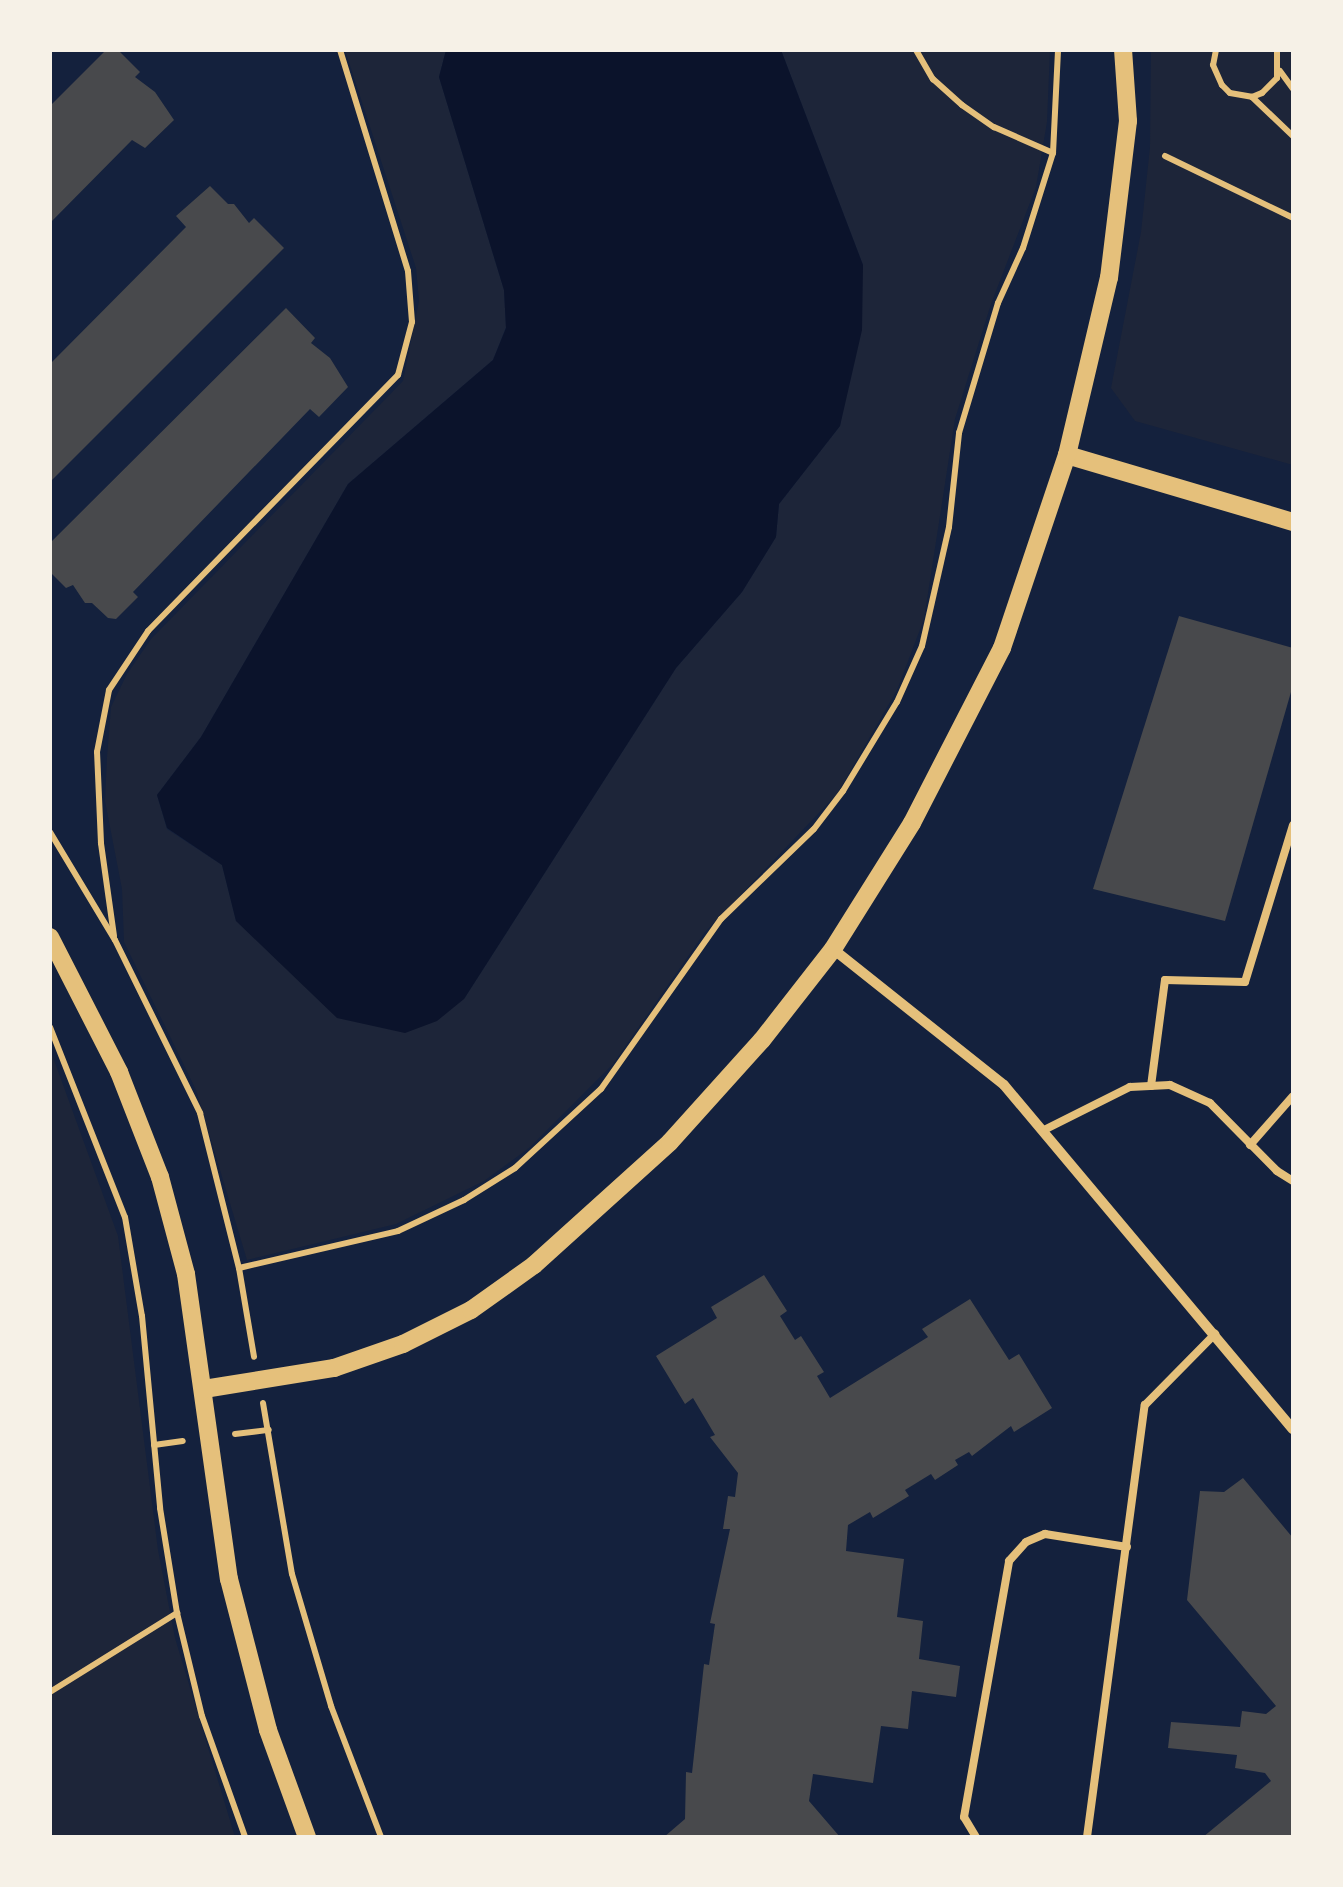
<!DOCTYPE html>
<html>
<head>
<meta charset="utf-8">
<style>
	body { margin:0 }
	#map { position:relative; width:1343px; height:1887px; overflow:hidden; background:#14213d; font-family:Roboto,sans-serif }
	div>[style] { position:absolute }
	.green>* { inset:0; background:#1d2539 }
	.water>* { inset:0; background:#0b132b }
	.building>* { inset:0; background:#48494c }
	.path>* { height:6px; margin:-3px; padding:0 3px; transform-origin:3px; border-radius:3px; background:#e5c07b }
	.service>* { height:8px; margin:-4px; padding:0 4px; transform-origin:4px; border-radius:4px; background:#e5c07b }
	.minor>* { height:10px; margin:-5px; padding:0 5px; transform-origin:5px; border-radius:5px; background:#e5c07b }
	.tertiary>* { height:18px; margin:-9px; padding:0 9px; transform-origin:9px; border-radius:9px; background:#e5c07b }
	span { translate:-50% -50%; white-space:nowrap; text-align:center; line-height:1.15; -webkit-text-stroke:8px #f6f1e7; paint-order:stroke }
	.frame { position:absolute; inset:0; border:52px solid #f6f1e7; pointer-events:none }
</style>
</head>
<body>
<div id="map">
	<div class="green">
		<i style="clip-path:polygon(345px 50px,446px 50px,439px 77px,504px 290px,506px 327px,493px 360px,348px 484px,201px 737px,157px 795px,167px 829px,222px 865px,236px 921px,464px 999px,676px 668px,742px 592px,776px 537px,779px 504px,840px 426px,863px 265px,781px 50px,1050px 50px,1047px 122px,1036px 187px,991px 304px,955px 419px,924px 619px,897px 690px,837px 794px,705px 932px,613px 1064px,529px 1148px,484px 1181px,396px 1224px,247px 1260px,196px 1090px,124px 942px,122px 889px,105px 801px,107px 757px,111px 707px,127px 674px,151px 639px,403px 381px,419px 301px,416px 268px)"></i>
		<i style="clip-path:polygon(1151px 50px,1293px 50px,1293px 465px,1135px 421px,1111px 388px,1141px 232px,1150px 147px)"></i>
		<i style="clip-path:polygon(50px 1049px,118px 1236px,158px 1550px,175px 1638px,235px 1837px,50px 1837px)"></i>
	</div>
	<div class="water">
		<i style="clip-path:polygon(446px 50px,781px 50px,863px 265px,862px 330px,840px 426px,779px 504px,776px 537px,742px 592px,676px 668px,464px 999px,437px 1021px,405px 1033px,337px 1018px,236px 921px,222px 865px,167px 828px,157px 795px,201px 737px,348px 484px,493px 360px,506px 328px,504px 290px,439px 77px)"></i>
	</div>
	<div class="building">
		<i style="clip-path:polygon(106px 50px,118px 50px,140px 72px,135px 77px,155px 92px,174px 120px,145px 148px,132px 140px,50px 223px,50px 106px)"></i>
		<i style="clip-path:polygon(210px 186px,228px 204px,234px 204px,249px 223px,254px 218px,284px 248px,50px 482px,50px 364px,186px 227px,176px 216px)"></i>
		<i style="clip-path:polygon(286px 308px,315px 338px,311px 343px,330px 358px,348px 387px,319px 417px,310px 409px,133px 592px,138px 597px,116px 619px,108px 618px,92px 603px,85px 603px,73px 585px,66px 588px,50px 572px,50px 543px)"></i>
		<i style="clip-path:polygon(1179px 616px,1293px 648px,1293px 685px,1225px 921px,1093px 889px)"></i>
		<i style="clip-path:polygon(764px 1275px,787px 1311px,780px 1316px,795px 1340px,801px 1336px,824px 1372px,817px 1376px,830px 1398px,928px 1337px,922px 1329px,970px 1299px,1009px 1360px,1019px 1354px,1052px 1408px,1014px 1432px,1011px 1426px,972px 1456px,969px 1452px,955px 1460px,958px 1465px,935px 1480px,931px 1474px,905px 1490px,909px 1496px,873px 1518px,870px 1512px,848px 1525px,846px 1551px,904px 1559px,897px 1617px,923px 1621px,919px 1659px,960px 1666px,956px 1697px,912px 1691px,908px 1729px,881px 1726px,873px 1783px,813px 1774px,809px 1801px,840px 1837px,664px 1837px,685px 1819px,686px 1772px,692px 1773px,704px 1664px,709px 1665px,715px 1624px,710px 1623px,730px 1529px,723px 1529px,728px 1496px,735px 1497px,738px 1473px,710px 1437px,715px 1435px,693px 1398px,685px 1404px,656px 1356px,717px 1318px,711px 1307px)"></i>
		<i style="clip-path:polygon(1243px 1478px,1293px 1538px,1293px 1837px,1203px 1837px,1271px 1781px,1265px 1773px,1235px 1768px,1237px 1755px,1168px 1748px,1171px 1722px,1240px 1727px,1242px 1711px,1266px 1714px,1276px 1706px,1187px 1600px,1200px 1491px,1224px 1492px)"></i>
	</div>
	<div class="path">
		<i style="left:916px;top:50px;width:34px;rotate:60deg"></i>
		<i style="left:933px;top:79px;width:39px;rotate:42deg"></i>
		<i style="left:962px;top:105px;width:39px;rotate:35deg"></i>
		<i style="left:994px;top:127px;width:64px;rotate:23.8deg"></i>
		<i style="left:1216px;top:50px;width:15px;rotate:101deg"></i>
		<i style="left:1213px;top:65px;width:22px;rotate:66deg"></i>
		<i style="left:1222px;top:85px;width:11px;rotate:45deg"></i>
		<i style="left:1230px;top:93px;width:22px;rotate:10deg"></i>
		<i style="left:1252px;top:97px;width:11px;rotate:-22deg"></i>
		<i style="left:1262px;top:93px;width:21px;rotate:-45deg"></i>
		<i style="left:1277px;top:78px;width:28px;rotate:-90deg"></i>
		<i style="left:1280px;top:71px;width:22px;rotate:54deg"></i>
		<i style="left:1252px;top:97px;width:57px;rotate:43.6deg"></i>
		<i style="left:1165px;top:156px;width:142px;rotate:25.8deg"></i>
		<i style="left:50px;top:832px;width:126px;rotate:59deg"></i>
		<i style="left:115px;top:940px;width:193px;rotate:63.8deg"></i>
		<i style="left:200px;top:1113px;width:160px;rotate:75.9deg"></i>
		<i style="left:239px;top:1268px;width:90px;rotate:80.4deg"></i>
		<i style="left:114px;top:936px;width:94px;rotate:-98deg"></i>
		<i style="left:101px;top:843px;width:91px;rotate:-92.5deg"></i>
		<i style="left:97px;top:752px;width:63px;rotate:-79deg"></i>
		<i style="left:109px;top:690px;width:71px;rotate:-56.5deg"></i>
		<i style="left:148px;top:631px;width:358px;rotate:-45.7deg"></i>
		<i style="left:398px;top:375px;width:55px;rotate:-75.2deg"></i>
		<i style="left:412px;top:322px;width:51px;rotate:-94.5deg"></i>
		<i style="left:408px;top:271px;width:231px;rotate:-107.1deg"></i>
		<i style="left:50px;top:1027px;width:204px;rotate:68.5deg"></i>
		<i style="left:125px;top:1217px;width:100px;rotate:80.3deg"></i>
		<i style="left:142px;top:1316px;width:193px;rotate:84.6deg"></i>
		<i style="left:160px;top:1508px;width:106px;rotate:80.8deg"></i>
		<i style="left:177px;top:1613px;width:106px;rotate:76.4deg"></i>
		<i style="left:202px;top:1716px;width:128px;rotate:70.4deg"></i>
		<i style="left:239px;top:1268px;width:163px;rotate:-13.1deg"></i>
		<i style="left:398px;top:1231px;width:73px;rotate:-25.2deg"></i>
		<i style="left:464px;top:1200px;width:60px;rotate:-32.1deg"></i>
		<i style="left:515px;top:1168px;width:117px;rotate:-42.6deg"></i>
		<i style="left:601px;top:1089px;width:208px;rotate:-54.8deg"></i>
		<i style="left:721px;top:919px;width:129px;rotate:-44.1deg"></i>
		<i style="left:814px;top:829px;width:48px;rotate:-52.7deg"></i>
		<i style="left:843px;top:791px;width:104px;rotate:-58.8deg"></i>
		<i style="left:897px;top:702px;width:61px;rotate:-65.9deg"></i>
		<i style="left:922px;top:646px;width:122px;rotate:-77.2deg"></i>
		<i style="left:949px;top:527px;width:95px;rotate:-83.9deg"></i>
		<i style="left:959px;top:433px;width:136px;rotate:-73.3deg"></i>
		<i style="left:998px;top:303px;width:60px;rotate:-65.6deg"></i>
		<i style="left:1023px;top:248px;width:100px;rotate:-72.5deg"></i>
		<i style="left:1053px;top:153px;width:103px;rotate:-87.2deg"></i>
		<i style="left:263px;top:1403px;width:173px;rotate:80.4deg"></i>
		<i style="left:292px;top:1574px;width:138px;rotate:73.5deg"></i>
		<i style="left:331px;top:1706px;width:140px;rotate:69.1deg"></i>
		<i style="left:235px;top:1434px;width:34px;rotate:-7deg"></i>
		<i style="left:154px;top:1445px;width:29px;rotate:-8deg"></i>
		<i style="left:50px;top:1692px;width:150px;rotate:-31.9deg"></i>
	</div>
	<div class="service">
		<i style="left:1151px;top:1086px;width:107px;rotate:-82.5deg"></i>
		<i style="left:1165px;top:980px;width:80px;rotate:1.4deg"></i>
		<i style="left:1245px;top:982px;width:164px;rotate:-73deg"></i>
		<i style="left:1044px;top:1130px;width:96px;rotate:-26.6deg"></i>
		<i style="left:1130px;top:1087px;width:40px;rotate:-2.9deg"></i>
		<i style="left:1170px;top:1085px;width:44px;rotate:24.2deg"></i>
		<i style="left:1210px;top:1103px;width:95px;rotate:45.4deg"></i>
		<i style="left:1277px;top:1171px;width:19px;rotate:32deg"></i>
		<i style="left:1250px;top:1145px;width:65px;rotate:-48.7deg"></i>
		<i style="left:976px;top:1837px;width:23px;rotate:-121deg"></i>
		<i style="left:964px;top:1817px;width:260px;rotate:-80deg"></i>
		<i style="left:1009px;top:1561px;width:25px;rotate:-48deg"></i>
		<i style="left:1026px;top:1542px;width:21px;rotate:-23deg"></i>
		<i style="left:1045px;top:1534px;width:83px;rotate:9deg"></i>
		<i style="left:1087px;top:1837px;width:436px;rotate:-82.4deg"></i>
		<i style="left:1145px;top:1405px;width:100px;rotate:-45.4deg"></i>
	</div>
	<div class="minor">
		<i style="left:833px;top:949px;width:218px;rotate:38.5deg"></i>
		<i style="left:1004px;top:1085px;width:449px;rotate:50deg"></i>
	</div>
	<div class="tertiary">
		<i style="left:1067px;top:455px;width:236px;rotate:16.5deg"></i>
		<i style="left:50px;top:937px;width:152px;rotate:62.9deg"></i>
		<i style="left:119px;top:1072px;width:113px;rotate:68.7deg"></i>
		<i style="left:160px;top:1177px;width:100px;rotate:75deg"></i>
		<i style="left:186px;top:1274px;width:308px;rotate:82deg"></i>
		<i style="left:229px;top:1579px;width:156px;rotate:75.5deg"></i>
		<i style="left:268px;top:1730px;width:114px;rotate:70deg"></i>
		<i style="left:204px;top:1389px;width:132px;rotate:-9.2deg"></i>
		<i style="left:334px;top:1368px;width:73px;rotate:-19.2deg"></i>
		<i style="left:403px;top:1344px;width:76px;rotate:-26.6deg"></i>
		<i style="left:471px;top:1310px;width:77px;rotate:-35.5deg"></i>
		<i style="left:534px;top:1265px;width:183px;rotate:-42.1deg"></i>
		<i style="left:670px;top:1142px;width:137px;rotate:-48deg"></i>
		<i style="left:762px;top:1040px;width:115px;rotate:-52deg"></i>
		<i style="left:833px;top:949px;width:149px;rotate:-57.9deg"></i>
		<i style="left:912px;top:823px;width:197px;rotate:-62.8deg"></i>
		<i style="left:1002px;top:648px;width:204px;rotate:-71.4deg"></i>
		<i style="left:1067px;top:455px;width:182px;rotate:-76.7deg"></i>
		<i style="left:1109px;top:278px;width:158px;rotate:-83.1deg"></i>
		<i style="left:1128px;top:121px;width:71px;rotate:-94deg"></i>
	</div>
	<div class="frame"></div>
</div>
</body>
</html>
